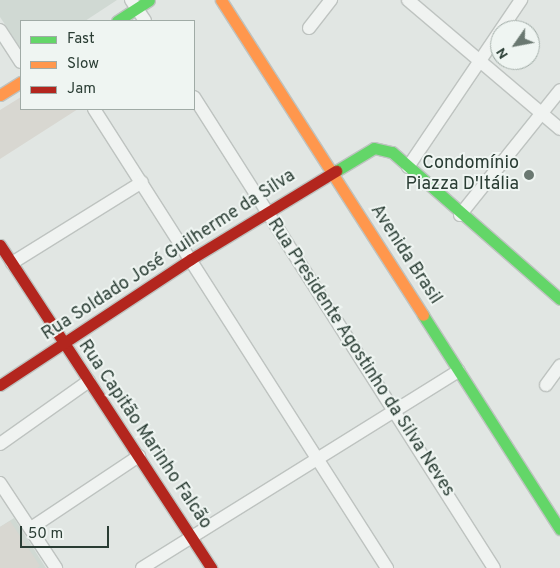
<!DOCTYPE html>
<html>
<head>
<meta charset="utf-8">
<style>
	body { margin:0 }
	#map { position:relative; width:560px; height:568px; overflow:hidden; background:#e1e6e3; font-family:Overpass,sans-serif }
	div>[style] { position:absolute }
	.built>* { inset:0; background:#d0d9d3 }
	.green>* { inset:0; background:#d8d7d1 }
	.roads { filter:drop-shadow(1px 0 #bec3c0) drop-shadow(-1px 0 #bec3c0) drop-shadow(0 1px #bec3c0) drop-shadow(0 -1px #bec3c0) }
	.street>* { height:12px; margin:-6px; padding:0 6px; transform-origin:6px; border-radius:6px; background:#f0f3f1 }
	.fast>* { height:11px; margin:-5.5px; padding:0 5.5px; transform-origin:5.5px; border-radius:5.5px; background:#63d668 }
	.slow>* { height:11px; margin:-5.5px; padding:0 5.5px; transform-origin:5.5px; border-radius:5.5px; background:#ff974d }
	.jam>* { height:11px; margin:-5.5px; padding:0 5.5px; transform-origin:5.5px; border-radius:5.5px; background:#b3261e }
	.dots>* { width:14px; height:14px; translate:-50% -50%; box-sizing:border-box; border:2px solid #eff5f2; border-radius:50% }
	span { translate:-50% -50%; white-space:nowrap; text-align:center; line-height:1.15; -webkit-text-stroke:4px #eff5f2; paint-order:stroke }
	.poi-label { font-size:18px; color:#2a3d34 }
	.right { translate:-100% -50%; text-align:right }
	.street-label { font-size:18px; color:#2a3d34 }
	.legend { position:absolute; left:20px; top:20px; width:175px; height:90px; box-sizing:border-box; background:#eff5f2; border:1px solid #a0aba6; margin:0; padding:6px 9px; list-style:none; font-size:15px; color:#2a3d34 }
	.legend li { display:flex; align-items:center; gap:10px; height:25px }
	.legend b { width:25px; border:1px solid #a0aba6 }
	.north { position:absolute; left:490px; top:20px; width:50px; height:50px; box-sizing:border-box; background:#eff5f2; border:1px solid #a0aba6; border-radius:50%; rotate:237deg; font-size:14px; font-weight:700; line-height:20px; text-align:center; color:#2a3d34 }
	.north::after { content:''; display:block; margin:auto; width:18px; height:22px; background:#6a7871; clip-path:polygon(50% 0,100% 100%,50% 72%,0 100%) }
	.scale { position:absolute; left:20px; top:526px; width:89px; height:22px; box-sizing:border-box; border:2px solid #2a3d34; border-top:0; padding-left:6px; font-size:15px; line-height:18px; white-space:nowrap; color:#2a3d34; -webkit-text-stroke:4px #eff5f2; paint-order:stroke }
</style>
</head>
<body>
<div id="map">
	<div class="built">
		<i style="clip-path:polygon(0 0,117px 0,85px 21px,21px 21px,21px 49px,0 17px)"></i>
		<i style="clip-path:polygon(14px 518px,46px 568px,0 568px,0 527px)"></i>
	</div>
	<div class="green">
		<i style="clip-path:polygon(21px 97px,21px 109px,78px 109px,0 159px,0 110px)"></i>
		<i style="clip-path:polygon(10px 521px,40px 566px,37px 568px,0 568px,0 527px)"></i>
	</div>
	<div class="roads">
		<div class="street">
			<i style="left:131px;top:0;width:25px;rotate:56deg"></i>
			<i style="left:408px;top:0;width:199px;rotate:40.3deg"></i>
			<i style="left:309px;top:28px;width:36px;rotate:-52deg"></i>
			<i style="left:0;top:30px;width:38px;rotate:57deg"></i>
			<i style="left:194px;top:97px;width:558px;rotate:57.51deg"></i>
			<i style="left:94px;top:109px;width:545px;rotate:57.45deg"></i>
			<i style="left:408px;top:167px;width:202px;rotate:-55.9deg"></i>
			<i style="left:460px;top:215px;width:160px;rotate:-51.3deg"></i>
			<i style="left:12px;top:263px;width:153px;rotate:-31.9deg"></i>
			<i style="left:546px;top:385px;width:24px;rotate:-54deg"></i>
			<i style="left:0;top:444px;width:109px;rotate:-35.3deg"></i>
			<i style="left:0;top:483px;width:102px;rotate:56.6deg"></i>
			<i style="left:31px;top:528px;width:130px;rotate:-33.7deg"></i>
			<i style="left:142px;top:568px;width:373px;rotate:-31.9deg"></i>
		</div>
		<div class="fast">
			<i style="left:117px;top:21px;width:38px;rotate:-33deg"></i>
			<i style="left:336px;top:171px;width:44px;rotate:-31.2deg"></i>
			<i style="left:374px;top:148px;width:18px;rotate:13deg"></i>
			<i style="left:392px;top:152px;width:223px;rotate:41.2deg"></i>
			<i style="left:423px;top:315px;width:254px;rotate:57.4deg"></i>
		</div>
		<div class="slow">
			<i style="left:221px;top:0;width:374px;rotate:57.3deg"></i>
			<i style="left:0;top:95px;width:25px;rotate:-32deg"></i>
		</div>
		<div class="jam">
			<i style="left:0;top:245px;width:386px;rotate:56.8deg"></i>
			<i style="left:0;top:385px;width:229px;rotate:-33.4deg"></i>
			<i style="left:191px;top:259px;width:170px;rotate:-31.3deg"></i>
		</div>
	</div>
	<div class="dots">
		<i style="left:529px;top:175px;background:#6a7871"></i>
	</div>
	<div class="poi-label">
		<span class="right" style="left:519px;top:175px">Condomínio<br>Piazza D'Itália</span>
	</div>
	<div class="street-label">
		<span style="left:405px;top:255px;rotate:57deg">Avenida Brasil</span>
		<span style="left:169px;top:256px;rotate:-33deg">Rua Soldado José Guilherme da Silva</span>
		<span style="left:360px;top:358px;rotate:57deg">Rua Presidente Agostinho da Silva Neves</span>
		<span style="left:144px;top:435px;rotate:56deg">Rua Capitão Marinho Falcão</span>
	</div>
	<ul class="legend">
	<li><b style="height:6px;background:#63d668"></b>Fast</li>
	<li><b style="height:6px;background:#ff974d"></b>Slow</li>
	<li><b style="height:6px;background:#b3261e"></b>Jam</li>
	</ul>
	<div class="north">N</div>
	<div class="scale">50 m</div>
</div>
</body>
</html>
